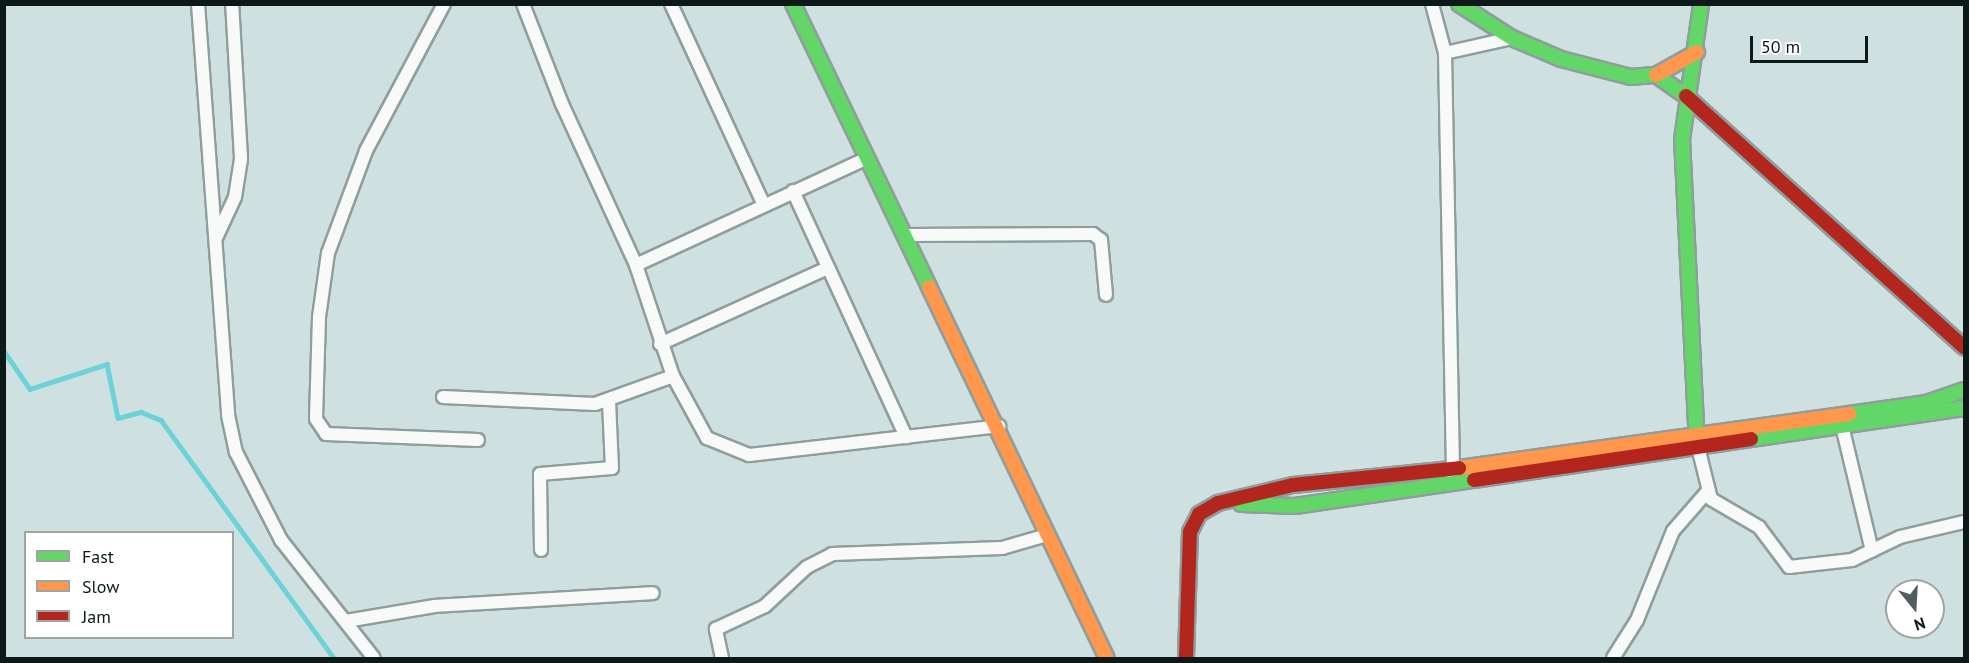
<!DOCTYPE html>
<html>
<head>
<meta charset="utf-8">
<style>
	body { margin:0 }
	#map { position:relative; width:1969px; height:663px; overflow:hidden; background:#cfe0e0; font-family:"PT Sans",sans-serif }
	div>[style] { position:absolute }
	.stream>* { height:4.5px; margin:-2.25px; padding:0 2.25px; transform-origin:2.25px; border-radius:2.25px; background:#6cd2d8 }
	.roads { filter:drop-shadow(2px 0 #909d9d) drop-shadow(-2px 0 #909d9d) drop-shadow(0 2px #909d9d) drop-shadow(0 -2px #909d9d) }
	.street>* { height:12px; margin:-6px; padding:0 6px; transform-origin:6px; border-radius:6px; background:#f8fafa }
	.fast>* { height:14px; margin:-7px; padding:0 7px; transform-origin:7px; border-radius:7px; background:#63d668 }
	.slow>* { height:14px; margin:-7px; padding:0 7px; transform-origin:7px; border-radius:7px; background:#ff974d }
	.jam>* { height:14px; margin:-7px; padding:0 7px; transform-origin:7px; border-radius:7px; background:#b3261e }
	span { translate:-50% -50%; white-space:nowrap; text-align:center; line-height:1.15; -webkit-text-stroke:5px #fff; paint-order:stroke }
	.frame { position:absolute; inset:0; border:6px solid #0d1819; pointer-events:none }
	.legend { position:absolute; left:24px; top:531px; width:210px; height:108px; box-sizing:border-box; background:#fff; border:2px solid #9ea3a3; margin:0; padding:8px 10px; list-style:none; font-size:18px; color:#0d1819 }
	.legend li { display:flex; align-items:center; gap:12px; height:30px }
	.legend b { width:30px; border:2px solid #9ea3a3 }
	.north { position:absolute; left:1885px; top:579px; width:60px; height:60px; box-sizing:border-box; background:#fff; border:2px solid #9ea3a3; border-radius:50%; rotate:162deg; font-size:16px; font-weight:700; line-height:24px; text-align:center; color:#0d1819 }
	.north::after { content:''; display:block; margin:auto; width:21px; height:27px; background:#515e5f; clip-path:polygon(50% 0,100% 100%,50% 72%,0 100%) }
	.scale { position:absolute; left:1750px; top:36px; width:118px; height:27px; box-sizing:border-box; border:3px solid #0d1819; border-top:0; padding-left:8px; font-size:18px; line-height:21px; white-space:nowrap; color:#0d1819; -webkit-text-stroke:4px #fff; paint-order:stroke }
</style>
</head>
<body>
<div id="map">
	<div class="stream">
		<i style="left:4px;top:351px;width:46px;rotate:55.6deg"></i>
		<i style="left:30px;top:389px;width:81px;rotate:-18deg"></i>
		<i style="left:107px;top:364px;width:55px;rotate:78.5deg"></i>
		<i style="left:118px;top:418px;width:24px;rotate:-15deg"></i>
		<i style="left:141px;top:412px;width:22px;rotate:22deg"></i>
		<i style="left:161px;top:420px;width:294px;rotate:54deg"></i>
	</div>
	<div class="roads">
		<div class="street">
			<i style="left:198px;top:4px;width:412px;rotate:85.8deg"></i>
			<i style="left:228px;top:415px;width:38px;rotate:78deg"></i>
			<i style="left:236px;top:452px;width:99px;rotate:62.9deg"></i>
			<i style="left:281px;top:540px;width:150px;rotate:51.8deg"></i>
			<i style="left:444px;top:4px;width:166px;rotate:118deg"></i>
			<i style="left:366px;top:151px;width:109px;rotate:110.4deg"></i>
			<i style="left:328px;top:253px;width:65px;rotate:98deg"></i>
			<i style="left:319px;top:317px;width:102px;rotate:91.7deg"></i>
			<i style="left:316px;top:419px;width:18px;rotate:56deg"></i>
			<i style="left:326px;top:434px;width:152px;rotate:2.3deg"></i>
			<i style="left:523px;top:4px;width:107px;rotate:68.7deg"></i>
			<i style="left:562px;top:104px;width:177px;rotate:65.3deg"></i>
			<i style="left:636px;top:265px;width:117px;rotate:71.6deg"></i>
			<i style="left:673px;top:376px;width:71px;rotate:61.3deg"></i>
			<i style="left:707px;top:438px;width:45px;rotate:22deg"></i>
			<i style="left:749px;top:455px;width:252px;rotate:-6.6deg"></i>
			<i style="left:671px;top:4px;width:221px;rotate:65.2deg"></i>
			<i style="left:1432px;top:4px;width:51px;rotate:75.1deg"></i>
			<i style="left:1445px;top:53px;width:422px;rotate:88.9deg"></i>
			<i style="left:1445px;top:53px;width:69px;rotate:-12.6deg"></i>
			<i style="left:793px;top:191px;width:271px;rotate:65.3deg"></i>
			<i style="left:906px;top:235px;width:187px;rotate:-0.3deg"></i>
			<i style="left:1093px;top:234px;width:10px;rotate:37deg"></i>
			<i style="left:1101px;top:240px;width:55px;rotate:84.8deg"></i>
			<i style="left:216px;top:238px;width:45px;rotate:-65.1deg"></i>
			<i style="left:235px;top:197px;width:39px;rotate:-81deg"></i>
			<i style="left:241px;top:158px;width:154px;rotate:-93.3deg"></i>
			<i style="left:636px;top:265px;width:255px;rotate:-24.8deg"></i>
			<i style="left:660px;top:344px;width:181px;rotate:-24.4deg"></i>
			<i style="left:443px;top:397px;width:152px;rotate:2.6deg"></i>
			<i style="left:595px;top:404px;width:83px;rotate:-19.7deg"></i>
			<i style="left:1843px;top:430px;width:124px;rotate:76.5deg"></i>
			<i style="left:1699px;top:451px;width:49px;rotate:76deg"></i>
			<i style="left:1711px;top:499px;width:56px;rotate:30.3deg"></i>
			<i style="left:1759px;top:527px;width:50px;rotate:53.1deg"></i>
			<i style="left:1789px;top:567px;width:63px;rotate:-6.3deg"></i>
			<i style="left:1852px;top:560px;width:53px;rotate:-25.6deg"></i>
			<i style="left:1900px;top:537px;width:66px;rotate:-13.2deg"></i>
			<i style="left:541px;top:550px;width:76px;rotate:-90.8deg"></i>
			<i style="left:540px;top:474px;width:72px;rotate:-4.8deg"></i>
			<i style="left:612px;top:468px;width:66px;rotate:-92.6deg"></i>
			<i style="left:346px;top:621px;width:90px;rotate:-9.6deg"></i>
			<i style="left:435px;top:606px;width:218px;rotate:-3.4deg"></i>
			<i style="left:722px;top:658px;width:30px;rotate:-102deg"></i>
			<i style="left:716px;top:629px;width:54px;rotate:-25.1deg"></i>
			<i style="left:765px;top:606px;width:57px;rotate:-42.9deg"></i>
			<i style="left:807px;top:567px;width:28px;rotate:-27deg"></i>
			<i style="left:832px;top:554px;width:170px;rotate:-2deg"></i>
			<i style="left:1002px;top:548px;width:47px;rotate:-16.1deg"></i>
			<i style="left:1613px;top:658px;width:45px;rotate:-57.7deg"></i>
			<i style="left:1637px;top:620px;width:96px;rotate:-68deg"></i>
			<i style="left:1673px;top:531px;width:52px;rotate:-48.9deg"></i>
		</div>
		<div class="fast">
			<i style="left:793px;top:4px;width:314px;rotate:64.3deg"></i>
			<i style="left:1459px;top:4px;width:63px;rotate:32.7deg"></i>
			<i style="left:1512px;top:38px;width:53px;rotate:23.2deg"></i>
			<i style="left:1561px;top:59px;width:72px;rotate:14.4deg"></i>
			<i style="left:1631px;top:77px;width:25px;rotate:-5deg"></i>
			<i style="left:1656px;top:75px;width:37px;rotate:35deg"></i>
			<i style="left:1849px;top:414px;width:78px;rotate:-8.1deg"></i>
			<i style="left:1926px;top:403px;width:40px;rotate:-18.9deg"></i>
			<i style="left:1751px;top:439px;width:215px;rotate:-8.3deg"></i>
			<i style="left:1697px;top:445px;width:305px;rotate:-92.8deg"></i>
			<i style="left:1682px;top:140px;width:137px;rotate:-82deg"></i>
			<i style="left:1241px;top:504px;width:54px;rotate:2.1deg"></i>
			<i style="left:1295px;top:506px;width:181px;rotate:-8.3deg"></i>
		</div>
		<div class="slow">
			<i style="left:1656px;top:75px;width:47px;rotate:-29.3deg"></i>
			<i style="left:929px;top:287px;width:411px;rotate:64.4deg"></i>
			<i style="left:1459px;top:468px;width:394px;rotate:-7.9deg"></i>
		</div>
		<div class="jam">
			<i style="left:1686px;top:96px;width:375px;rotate:42.1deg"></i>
			<i style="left:1474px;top:480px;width:280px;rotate:-8.4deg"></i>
			<i style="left:1186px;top:658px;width:126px;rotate:-88.2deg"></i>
			<i style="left:1190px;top:532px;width:20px;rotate:-63deg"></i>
			<i style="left:1199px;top:514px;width:22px;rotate:-30deg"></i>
			<i style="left:1218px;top:503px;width:77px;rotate:-13.5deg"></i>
			<i style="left:1293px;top:485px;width:167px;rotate:-5.8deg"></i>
		</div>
	</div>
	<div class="frame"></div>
	<ul class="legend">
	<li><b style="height:8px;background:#63d668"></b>Fast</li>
	<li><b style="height:8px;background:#ff974d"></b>Slow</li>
	<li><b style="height:8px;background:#b3261e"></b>Jam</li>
	</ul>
	<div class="north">N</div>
	<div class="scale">50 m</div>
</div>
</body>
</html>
